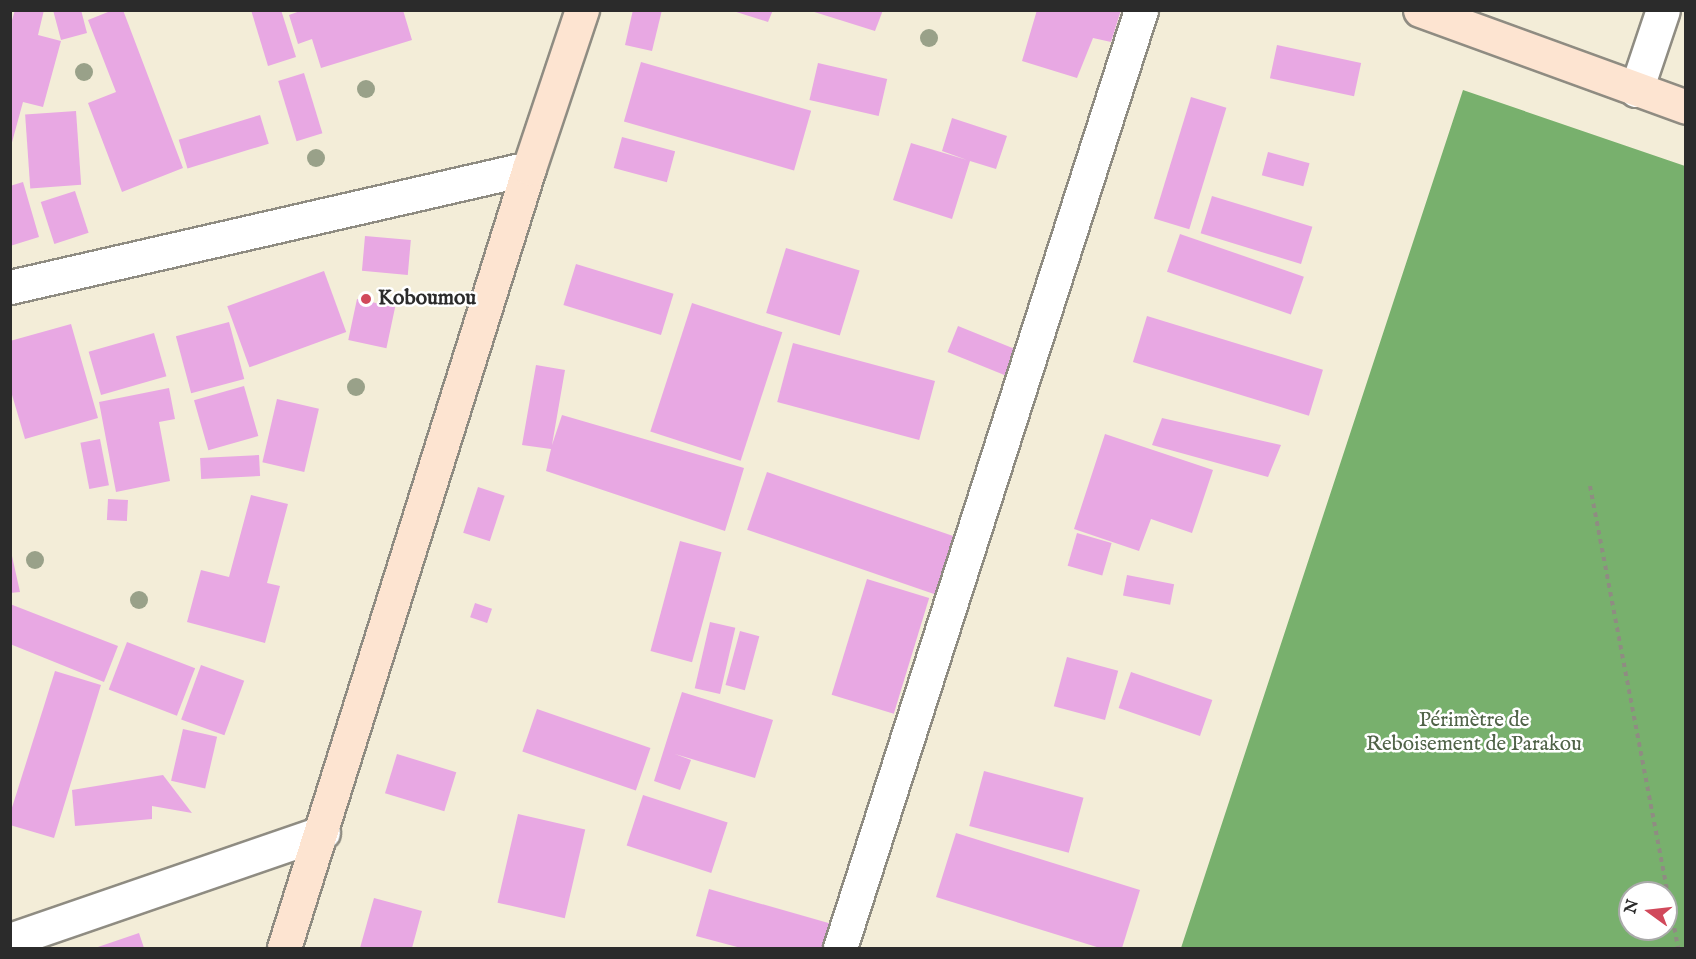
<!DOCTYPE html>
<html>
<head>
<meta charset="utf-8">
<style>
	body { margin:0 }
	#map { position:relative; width:1696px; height:959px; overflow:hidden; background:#f3edd8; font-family:"IM FELL English",serif }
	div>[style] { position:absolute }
	.forest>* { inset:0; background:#78b06d }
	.building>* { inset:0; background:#e8a8e3; transform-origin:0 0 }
	.path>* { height:4px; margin-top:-2px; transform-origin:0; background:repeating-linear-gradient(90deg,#8f8c82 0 4.5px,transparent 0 9px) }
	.roads { filter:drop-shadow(2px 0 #8f8c82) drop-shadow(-2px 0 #8f8c82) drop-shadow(0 2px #8f8c82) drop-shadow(0 -2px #8f8c82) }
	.street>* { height:33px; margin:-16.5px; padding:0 16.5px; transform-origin:16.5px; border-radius:16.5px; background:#fff }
	.secondary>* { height:33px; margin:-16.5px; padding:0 16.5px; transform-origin:16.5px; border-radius:16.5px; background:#fde4d1 }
	.trees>* { width:18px; height:18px; margin:-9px; border-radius:50%; background:#99a189 }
	.dots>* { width:16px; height:16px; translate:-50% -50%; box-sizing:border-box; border:3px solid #fff; border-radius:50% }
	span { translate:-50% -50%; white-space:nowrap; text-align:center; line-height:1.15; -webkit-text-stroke:5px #fff; paint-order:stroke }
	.poi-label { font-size:21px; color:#2b2b2b; font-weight:700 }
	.left { translate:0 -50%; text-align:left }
	.park-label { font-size:21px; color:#506348 }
	.frame { position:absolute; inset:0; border:12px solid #2b2b2b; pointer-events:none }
	.north { position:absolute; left:1618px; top:881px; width:60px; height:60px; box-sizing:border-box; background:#fff; border:2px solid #aaa; border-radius:50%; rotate:285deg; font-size:16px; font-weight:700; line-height:24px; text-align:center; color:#2b2b2b }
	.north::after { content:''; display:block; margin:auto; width:21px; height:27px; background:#d1495b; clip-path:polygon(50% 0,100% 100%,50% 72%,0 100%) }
</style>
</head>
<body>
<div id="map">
	<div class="forest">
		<i style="clip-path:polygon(evenodd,1463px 90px,1685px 166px,1685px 948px,1181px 948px,1463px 90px,1630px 893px,1666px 893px,1666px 929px,1630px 929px,1630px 893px)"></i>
	</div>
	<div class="building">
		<i style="clip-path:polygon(15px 10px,44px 10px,38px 35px,61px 41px,43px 107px,23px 102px,11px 146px,10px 27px)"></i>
		<i style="clip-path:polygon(53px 10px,81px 10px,87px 33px,61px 40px)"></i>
		<i style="clip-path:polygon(113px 10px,123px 10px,183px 168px,122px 192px,88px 103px,116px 92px,88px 20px)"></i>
		<i style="clip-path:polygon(251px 10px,281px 10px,296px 57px,268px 66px)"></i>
		<i style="clip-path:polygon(303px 10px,403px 10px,412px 40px,321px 68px,312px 39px,298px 44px,289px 15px)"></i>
		<i style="clip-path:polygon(633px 10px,662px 10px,652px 51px,625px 45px)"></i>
		<i style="clip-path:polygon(730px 10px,773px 10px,768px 22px)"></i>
		<i style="clip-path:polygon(808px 10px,883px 10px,875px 31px)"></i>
		<i style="clip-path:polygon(1037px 10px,1121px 10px,1111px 42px,1093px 38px,1077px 78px,1022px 61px)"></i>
		<i style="left:1277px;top:45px;width:86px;height:34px;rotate:12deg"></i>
		<i style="left:641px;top:62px;width:177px;height:62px;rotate:16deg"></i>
		<i style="left:818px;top:63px;width:71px;height:38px;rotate:13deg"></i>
		<i style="left:304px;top:73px;width:63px;height:27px;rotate:73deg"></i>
		<i style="left:1191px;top:97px;width:37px;height:127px;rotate:17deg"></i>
		<i style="left:76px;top:111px;width:74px;height:51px;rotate:86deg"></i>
		<i style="left:260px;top:115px;width:30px;height:85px;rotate:73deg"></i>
		<i style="clip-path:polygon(952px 118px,1007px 136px,996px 169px,970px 161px,952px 219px,893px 200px,911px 143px,967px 160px,942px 151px)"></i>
		<i style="left:622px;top:137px;width:55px;height:32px;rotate:15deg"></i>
		<i style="left:1268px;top:152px;width:43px;height:24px;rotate:15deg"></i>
		<i style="clip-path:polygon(23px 182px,39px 237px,10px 246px,10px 186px)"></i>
		<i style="left:75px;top:191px;width:44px;height:36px;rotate:72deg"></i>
		<i style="left:1212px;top:196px;width:105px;height:39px;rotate:17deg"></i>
		<i style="left:1180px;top:234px;width:131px;height:40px;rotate:19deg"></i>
		<i style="left:365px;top:236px;width:46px;height:35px;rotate:5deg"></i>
		<i style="left:786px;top:248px;width:77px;height:68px;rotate:17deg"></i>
		<i style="left:576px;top:264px;width:102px;height:43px;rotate:17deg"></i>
		<i style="left:324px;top:271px;width:65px;height:103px;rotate:70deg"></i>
		<i style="left:357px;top:299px;width:39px;height:42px;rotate:12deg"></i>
		<i style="left:692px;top:303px;width:95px;height:135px;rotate:18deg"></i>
		<i style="left:1147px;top:316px;width:184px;height:48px;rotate:17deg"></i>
		<i style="left:229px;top:322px;width:59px;height:55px;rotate:75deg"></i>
		<i style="clip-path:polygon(71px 324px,98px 418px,25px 439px,10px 388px,10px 341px)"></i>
		<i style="left:958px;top:326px;width:68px;height:28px;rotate:22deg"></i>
		<i style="left:154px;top:333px;width:45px;height:68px;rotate:74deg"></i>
		<i style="left:793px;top:343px;width:147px;height:61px;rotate:15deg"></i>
		<i style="clip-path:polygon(536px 365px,565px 370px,552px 445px,562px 415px,744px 468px,725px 531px,546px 471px,551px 449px,522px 445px)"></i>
		<i style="left:244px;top:386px;width:52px;height:52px;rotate:74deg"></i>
		<i style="clip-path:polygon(169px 388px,175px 419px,159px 422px,170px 481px,116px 492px,99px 402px)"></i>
		<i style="left:277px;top:399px;width:43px;height:65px;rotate:13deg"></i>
		<i style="clip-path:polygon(1162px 418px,1281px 445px,1268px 477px,1152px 445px)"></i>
		<i style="clip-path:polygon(1105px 434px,1213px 470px,1192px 533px,1151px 519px,1139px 551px,1074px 529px)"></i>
		<i style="left:100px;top:439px;width:47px;height:20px;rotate:79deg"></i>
		<i style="left:259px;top:455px;width:21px;height:59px;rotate:87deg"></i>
		<i style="left:767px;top:472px;width:203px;height:61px;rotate:19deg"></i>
		<i style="left:478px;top:487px;width:28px;height:48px;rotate:18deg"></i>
		<i style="clip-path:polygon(251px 495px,288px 504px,267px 583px,280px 586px,265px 643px,187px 622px,201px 570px,229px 577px)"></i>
		<i style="left:108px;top:499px;width:20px;height:21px;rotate:3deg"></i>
		<i style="left:1077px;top:533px;width:36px;height:34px;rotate:16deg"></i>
		<i style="left:680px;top:541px;width:43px;height:114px;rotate:15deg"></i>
		<i style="clip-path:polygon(10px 547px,20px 592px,10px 593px)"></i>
		<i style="left:1127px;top:575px;width:48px;height:21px;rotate:11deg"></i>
		<i style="left:867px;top:579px;width:65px;height:121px;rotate:17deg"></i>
		<i style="left:475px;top:603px;width:18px;height:15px;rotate:19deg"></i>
		<i style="clip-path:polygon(10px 604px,118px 646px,104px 682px,10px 644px)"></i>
		<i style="left:710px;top:622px;width:26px;height:68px;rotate:13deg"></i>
		<i style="left:740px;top:631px;width:20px;height:56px;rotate:15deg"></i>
		<i style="left:127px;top:642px;width:73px;height:51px;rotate:21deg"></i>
		<i style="left:1067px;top:657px;width:53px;height:51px;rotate:15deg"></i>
		<i style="left:201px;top:665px;width:46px;height:58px;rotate:20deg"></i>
		<i style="clip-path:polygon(55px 671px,101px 685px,54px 838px,10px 825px,10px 814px)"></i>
		<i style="left:1131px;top:672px;width:86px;height:38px;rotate:19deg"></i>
		<i style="clip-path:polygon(682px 692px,773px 720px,755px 778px,675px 754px,691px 760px,680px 790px,654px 781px)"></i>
		<i style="left:537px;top:709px;width:120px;height:45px;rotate:19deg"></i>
		<i style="left:183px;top:729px;width:35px;height:53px;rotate:13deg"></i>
		<i style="left:397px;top:754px;width:62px;height:41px;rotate:17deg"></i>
		<i style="left:984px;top:771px;width:103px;height:57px;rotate:15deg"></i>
		<i style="clip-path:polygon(163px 775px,192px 813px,152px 806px,152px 819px,75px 826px,72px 790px)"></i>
		<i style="left:643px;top:795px;width:89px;height:53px;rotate:18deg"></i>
		<i style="left:518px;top:814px;width:69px;height:91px;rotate:13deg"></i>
		<i style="clip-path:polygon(956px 833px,1140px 890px,1122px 948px,1100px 948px,936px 897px)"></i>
		<i style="clip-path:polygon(709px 889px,832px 924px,825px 948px,741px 948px,696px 936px)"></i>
		<i style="clip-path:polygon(374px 898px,422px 911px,412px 948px,360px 948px)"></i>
		<i style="clip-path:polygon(139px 933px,144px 948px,95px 948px)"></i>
	</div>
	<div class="path">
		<i style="left:1590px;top:486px;width:470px;rotate:79.2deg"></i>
	</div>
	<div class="roads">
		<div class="street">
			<i style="left:1636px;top:90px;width:84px;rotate:-71.4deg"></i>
			<i style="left:10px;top:287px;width:532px;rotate:-12.91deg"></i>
			<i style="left:10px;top:940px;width:331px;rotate:-19deg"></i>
			<i style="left:840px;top:948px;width:985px;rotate:-72.21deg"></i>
		</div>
		<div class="secondary">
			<i style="left:1420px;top:10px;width:283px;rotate:20deg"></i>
			<i style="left:284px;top:948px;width:818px;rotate:-72.56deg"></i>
			<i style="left:529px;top:168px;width:167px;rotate:-71.5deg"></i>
		</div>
	</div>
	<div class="trees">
		<i style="left:929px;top:38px"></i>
		<i style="left:84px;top:72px"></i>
		<i style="left:366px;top:89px"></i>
		<i style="left:316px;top:158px"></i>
		<i style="left:356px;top:387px"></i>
		<i style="left:35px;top:560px"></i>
		<i style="left:139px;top:600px"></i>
	</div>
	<div class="dots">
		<i style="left:366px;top:299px;background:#d1495b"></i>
	</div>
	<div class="poi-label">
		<span class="left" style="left:378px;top:299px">Koboumou</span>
	</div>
	<div class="park-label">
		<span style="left:1474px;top:733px">Périmètre de<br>Reboisement de Parakou</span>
	</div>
	<div class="frame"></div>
	<div class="north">N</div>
</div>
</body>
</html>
